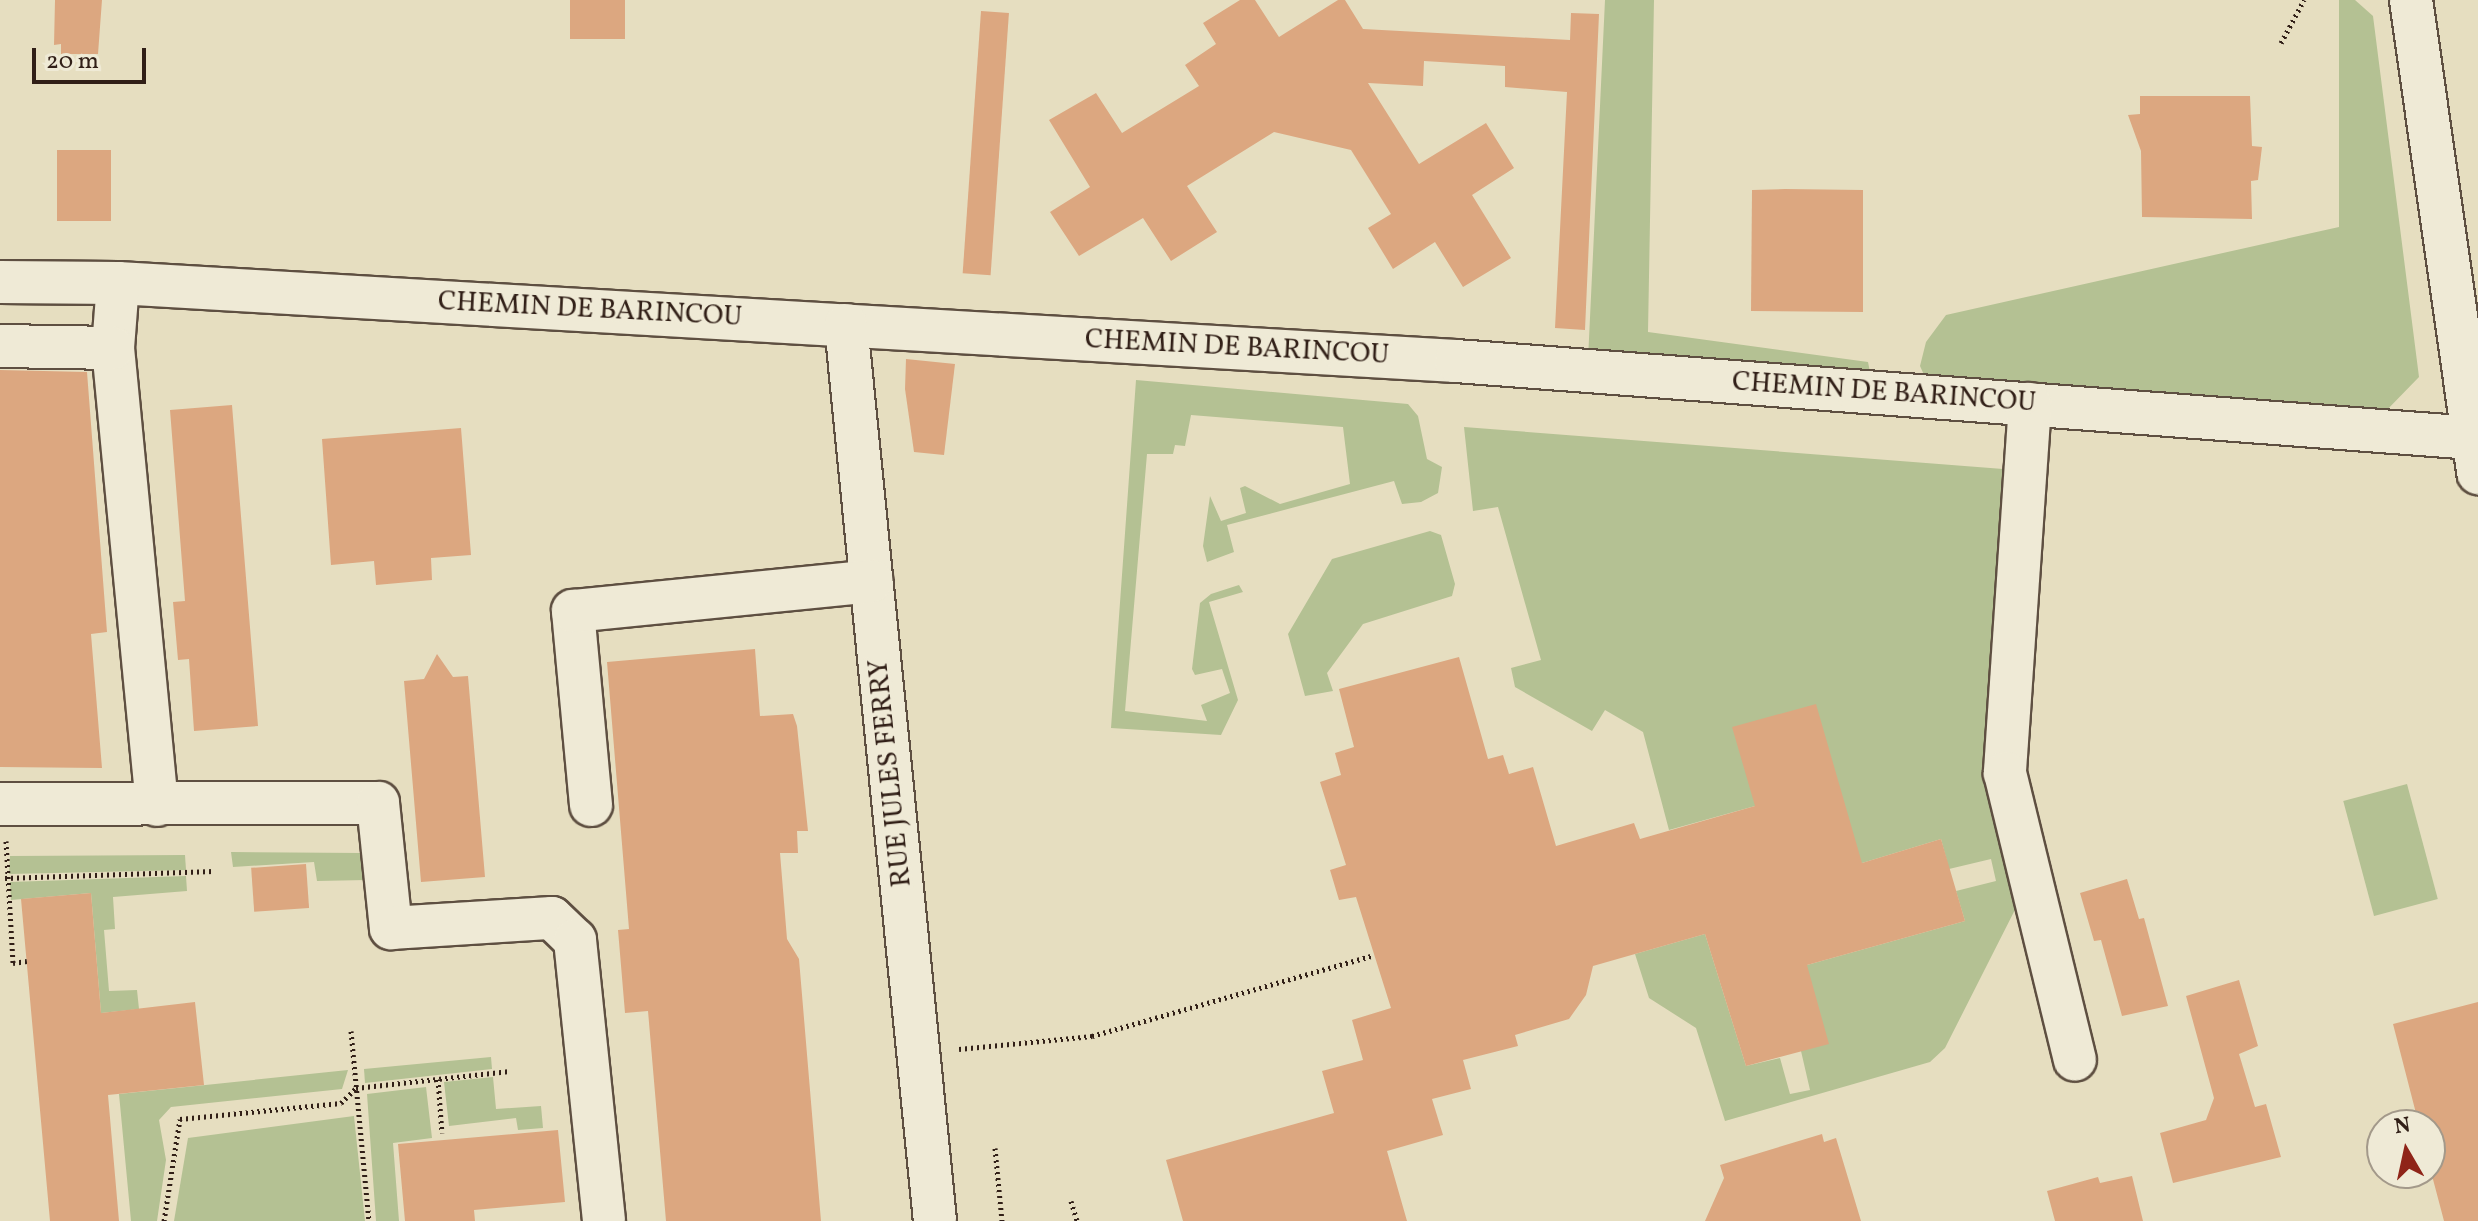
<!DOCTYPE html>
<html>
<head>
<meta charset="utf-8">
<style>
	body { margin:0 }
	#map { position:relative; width:2478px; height:1221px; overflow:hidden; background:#e6dec0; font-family:Vollkorn,serif }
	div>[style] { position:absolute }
	.green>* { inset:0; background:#b4c193; transform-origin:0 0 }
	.building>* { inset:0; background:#dca780; transform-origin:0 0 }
	.path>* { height:5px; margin-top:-2.5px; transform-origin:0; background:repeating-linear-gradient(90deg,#311f17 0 2px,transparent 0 6px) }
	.roads { filter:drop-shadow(2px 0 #5e4f41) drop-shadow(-2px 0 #5e4f41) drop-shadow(0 2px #5e4f41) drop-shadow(0 -2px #5e4f41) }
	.minor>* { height:42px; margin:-21px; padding:0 21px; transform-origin:21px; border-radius:21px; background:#efead6 }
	span { translate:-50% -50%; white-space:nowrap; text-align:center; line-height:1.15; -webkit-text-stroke:6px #efead6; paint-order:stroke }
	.street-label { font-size:28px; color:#311f17 }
	.north { position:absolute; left:2366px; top:1109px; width:80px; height:80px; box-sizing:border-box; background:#efead6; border:2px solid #a3998a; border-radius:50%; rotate:351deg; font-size:22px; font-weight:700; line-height:32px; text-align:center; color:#311f17 }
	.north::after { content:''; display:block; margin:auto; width:28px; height:36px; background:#8f2418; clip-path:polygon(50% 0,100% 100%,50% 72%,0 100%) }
	.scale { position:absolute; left:32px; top:48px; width:114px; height:36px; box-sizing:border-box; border:4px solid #311f17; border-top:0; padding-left:10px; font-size:24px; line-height:28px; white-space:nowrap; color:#311f17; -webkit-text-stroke:6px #efead6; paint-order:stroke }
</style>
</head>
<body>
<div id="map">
	<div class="green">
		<i style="clip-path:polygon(1605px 0,1654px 0,1648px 332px,1868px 362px,1872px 382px,1588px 360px)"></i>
		<i style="clip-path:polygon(2339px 0,2355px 0,2373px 16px,2419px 377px,2382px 415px,1929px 386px,1920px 366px,1926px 342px,1946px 315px,2339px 227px)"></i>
		<i style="clip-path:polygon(1136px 380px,1408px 404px,1418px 416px,1427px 459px,1442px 467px,1438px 493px,1421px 502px,1402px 504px,1394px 481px,1227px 525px,1234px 552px,1207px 562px,1203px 546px,1210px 496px,1221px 521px,1246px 513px,1240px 488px,1245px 486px,1280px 504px,1350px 484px,1343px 427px,1191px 415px,1185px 446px,1175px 445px,1173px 454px,1147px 454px,1125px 711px,1207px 721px,1201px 705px,1230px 693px,1222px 669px,1195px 675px,1192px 669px,1200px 603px,1211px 594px,1239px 585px,1243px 592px,1209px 602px,1238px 700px,1221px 735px,1111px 728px)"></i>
		<i style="clip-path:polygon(1464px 427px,2016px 470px,2025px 890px,1945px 1048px,1930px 1062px,1725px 1121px,1696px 1028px,1649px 998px,1635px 954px,1705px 934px,1746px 1066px,1780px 1058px,1790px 1094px,1810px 1090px,1801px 1051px,1807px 965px,1965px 921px,1956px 891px,1996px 881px,1991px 859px,1949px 869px,1941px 839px,1862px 863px,1755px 806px,1669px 830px,1643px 732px,1605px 710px,1592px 731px,1515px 687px,1511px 668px,1541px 660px,1498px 507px,1473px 511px)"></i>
		<i style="clip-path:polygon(1430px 531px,1441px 535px,1455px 584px,1452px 596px,1363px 624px,1327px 673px,1333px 691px,1305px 696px,1288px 634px,1332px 559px)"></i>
		<i style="left:2407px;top:784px;width:119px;height:66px;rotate:75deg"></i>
		<i style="clip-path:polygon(231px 852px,362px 853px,366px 880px,317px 881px,314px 862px,233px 867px)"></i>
		<i style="clip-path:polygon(185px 855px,186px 870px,9px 874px,10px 856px)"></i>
		<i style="clip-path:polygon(186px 876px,187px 891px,113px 897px,115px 929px,104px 930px,109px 991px,137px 990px,139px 1009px,101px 1013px,91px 893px,11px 900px,10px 882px)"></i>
		<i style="clip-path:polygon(491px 1057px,492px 1069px,365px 1083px,364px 1069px)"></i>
		<i style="clip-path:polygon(348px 1070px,342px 1089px,171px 1107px,159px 1120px,166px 1160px,157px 1221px,131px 1221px,119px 1094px)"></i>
		<i style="clip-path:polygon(493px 1077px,496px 1109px,541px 1106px,543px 1128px,518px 1130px,516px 1118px,449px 1126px,444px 1082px)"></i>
		<i style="clip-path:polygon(426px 1087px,432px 1138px,393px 1143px,399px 1221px,376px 1221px,367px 1094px)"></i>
		<i style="clip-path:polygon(354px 1116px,365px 1221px,174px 1221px,188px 1138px)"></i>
	</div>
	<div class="building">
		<i style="clip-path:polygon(55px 0,102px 0,98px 54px,61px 54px,61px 44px,54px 45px)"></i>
		<i style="left:570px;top:0;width:55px;height:39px"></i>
		<i style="clip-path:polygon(1240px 0,1255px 0,1279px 37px,1338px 0,1345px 0,1363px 29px,1570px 40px,1571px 13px,1599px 14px,1585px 330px,1555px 328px,1567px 92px,1505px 87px,1505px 66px,1424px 61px,1423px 86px,1368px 83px,1419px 164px,1486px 123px,1514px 168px,1472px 195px,1511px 258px,1463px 287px,1435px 242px,1393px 269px,1368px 228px,1391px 214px,1351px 150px,1274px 132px,1187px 186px,1217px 232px,1171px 261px,1143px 218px,1079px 256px,1050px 212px,1090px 187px,1049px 120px,1096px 93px,1122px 133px,1199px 86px,1185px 65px,1216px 44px,1203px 23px)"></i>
		<i style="left:981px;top:11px;width:28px;height:263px;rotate:4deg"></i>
		<i style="clip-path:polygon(2140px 96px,2250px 96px,2252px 146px,2262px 147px,2258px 180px,2251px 181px,2252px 219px,2142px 217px,2141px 151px,2128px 115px,2140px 114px)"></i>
		<i style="left:57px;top:150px;width:54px;height:71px"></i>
		<i style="clip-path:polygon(1785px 189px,1863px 190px,1863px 312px,1751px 311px,1752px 190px)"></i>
		<i style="clip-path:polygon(906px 359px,955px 364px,944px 455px,914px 452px,905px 389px)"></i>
		<i style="clip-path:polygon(0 370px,87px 372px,107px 632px,91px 634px,102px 768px,0 767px)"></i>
		<i style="clip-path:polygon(232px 405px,258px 726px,194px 731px,189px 659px,178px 660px,173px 602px,185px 601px,170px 410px)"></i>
		<i style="clip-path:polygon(461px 428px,471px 555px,431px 558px,432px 580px,376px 585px,374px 561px,331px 565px,322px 439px)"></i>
		<i style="clip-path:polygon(755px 649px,760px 716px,793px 714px,797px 726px,808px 831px,797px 831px,798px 853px,780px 853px,787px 939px,799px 959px,821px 1221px,666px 1221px,648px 1011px,625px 1013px,618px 930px,629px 929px,607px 662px)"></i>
		<i style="clip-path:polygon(437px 654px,453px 677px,468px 676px,485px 877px,421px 882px,404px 681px,424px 679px)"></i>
		<i style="clip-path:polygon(1459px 657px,1488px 759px,1503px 755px,1509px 774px,1533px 767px,1556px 846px,1634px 823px,1640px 839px,1755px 806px,1732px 727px,1816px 704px,1862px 863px,1941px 839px,1965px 921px,1807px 965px,1829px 1044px,1746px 1066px,1705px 934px,1593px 966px,1586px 995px,1569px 1019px,1515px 1035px,1518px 1046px,1463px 1060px,1471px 1089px,1432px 1099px,1443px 1135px,1387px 1151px,1407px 1221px,1183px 1221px,1166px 1160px,1334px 1113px,1322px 1071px,1363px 1060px,1352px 1020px,1391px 1008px,1356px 897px,1339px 900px,1330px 870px,1346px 865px,1320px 782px,1341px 775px,1335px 753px,1354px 747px,1339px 689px)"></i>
		<i style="left:306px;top:864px;width:44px;height:55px;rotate:86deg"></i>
		<i style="clip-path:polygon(2127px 879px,2139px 919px,2144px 918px,2168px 1006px,2122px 1016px,2101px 940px,2094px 941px,2080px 893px)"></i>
		<i style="clip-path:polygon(91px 893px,101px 1013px,195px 1002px,204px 1085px,108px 1095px,119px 1221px,50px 1221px,21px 899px)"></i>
		<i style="clip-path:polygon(2239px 980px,2258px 1046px,2239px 1054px,2255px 1107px,2266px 1104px,2281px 1157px,2173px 1183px,2160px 1133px,2206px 1120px,2214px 1098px,2186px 996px)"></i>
		<i style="clip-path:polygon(2478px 1002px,2478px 1221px,2444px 1221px,2430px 1168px,2430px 1125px,2419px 1125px,2393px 1024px)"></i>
		<i style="clip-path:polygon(558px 1130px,565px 1202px,474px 1210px,475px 1221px,405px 1221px,398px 1144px)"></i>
		<i style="clip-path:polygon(1822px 1134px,1824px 1142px,1836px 1138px,1861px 1221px,1705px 1221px,1724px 1178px,1720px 1165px)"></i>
		<i style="clip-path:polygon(2132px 1176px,2143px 1221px,2055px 1221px,2047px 1191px,2098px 1177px,2100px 1183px)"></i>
	</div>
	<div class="path">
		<i style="left:2281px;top:43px;width:49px;rotate:-61.9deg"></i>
		<i style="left:6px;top:841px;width:122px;rotate:86.7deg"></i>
		<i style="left:13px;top:963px;width:14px;rotate:-8deg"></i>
		<i style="left:5px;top:878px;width:209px;rotate:-1.9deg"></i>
		<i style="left:351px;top:1031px;width:191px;rotate:84.6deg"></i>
		<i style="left:959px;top:1049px;width:134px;rotate:-5.6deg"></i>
		<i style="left:1092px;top:1036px;width:293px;rotate:-16deg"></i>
		<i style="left:438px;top:1079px;width:54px;rotate:85.8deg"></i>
		<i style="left:995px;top:1148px;width:73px;rotate:84.5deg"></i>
		<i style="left:1071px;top:1201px;width:21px;rotate:73deg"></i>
		<i style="left:164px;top:1221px;width:103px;rotate:-81.1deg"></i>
		<i style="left:180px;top:1119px;width:162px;rotate:-5.7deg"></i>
		<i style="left:341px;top:1103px;width:21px;rotate:-45deg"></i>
		<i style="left:356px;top:1088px;width:155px;rotate:-6.3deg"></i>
	</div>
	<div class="roads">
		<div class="minor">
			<i style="left:2411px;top:0;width:478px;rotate:81.9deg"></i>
			<i style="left:0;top:282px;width:118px;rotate:0.5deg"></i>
			<i style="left:118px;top:283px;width:1340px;rotate:3.34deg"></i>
			<i style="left:1456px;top:361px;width:1020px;rotate:4.33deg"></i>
			<i style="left:118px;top:283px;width:65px;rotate:94.4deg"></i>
			<i style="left:113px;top:348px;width:459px;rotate:84.5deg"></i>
			<i style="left:846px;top:325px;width:900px;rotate:84.33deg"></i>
			<i style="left:0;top:346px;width:113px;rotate:1deg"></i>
			<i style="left:2030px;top:404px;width:370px;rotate:93.9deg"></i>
			<i style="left:2005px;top:773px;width:295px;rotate:76.3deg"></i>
			<i style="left:0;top:804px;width:378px;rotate:-0.2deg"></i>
			<i style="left:378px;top:803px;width:126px;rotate:84.1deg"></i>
			<i style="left:391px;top:928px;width:161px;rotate:-3.6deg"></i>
			<i style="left:552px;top:918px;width:32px;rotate:44deg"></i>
			<i style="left:575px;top:940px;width:282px;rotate:84.1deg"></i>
			<i style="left:591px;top:805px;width:195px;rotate:-95.3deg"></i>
			<i style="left:573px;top:611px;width:300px;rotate:-5.7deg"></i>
		</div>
	</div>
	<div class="street-label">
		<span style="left:590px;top:310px;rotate:3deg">CHEMIN DE BARINCOU</span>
		<span style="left:1237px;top:348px;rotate:3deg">CHEMIN DE BARINCOU</span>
		<span style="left:1884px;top:393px;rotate:4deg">CHEMIN DE BARINCOU</span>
		<span style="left:891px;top:773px;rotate:-96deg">RUE JULES FERRY</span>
	</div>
	<div class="north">N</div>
	<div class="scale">20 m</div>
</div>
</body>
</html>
